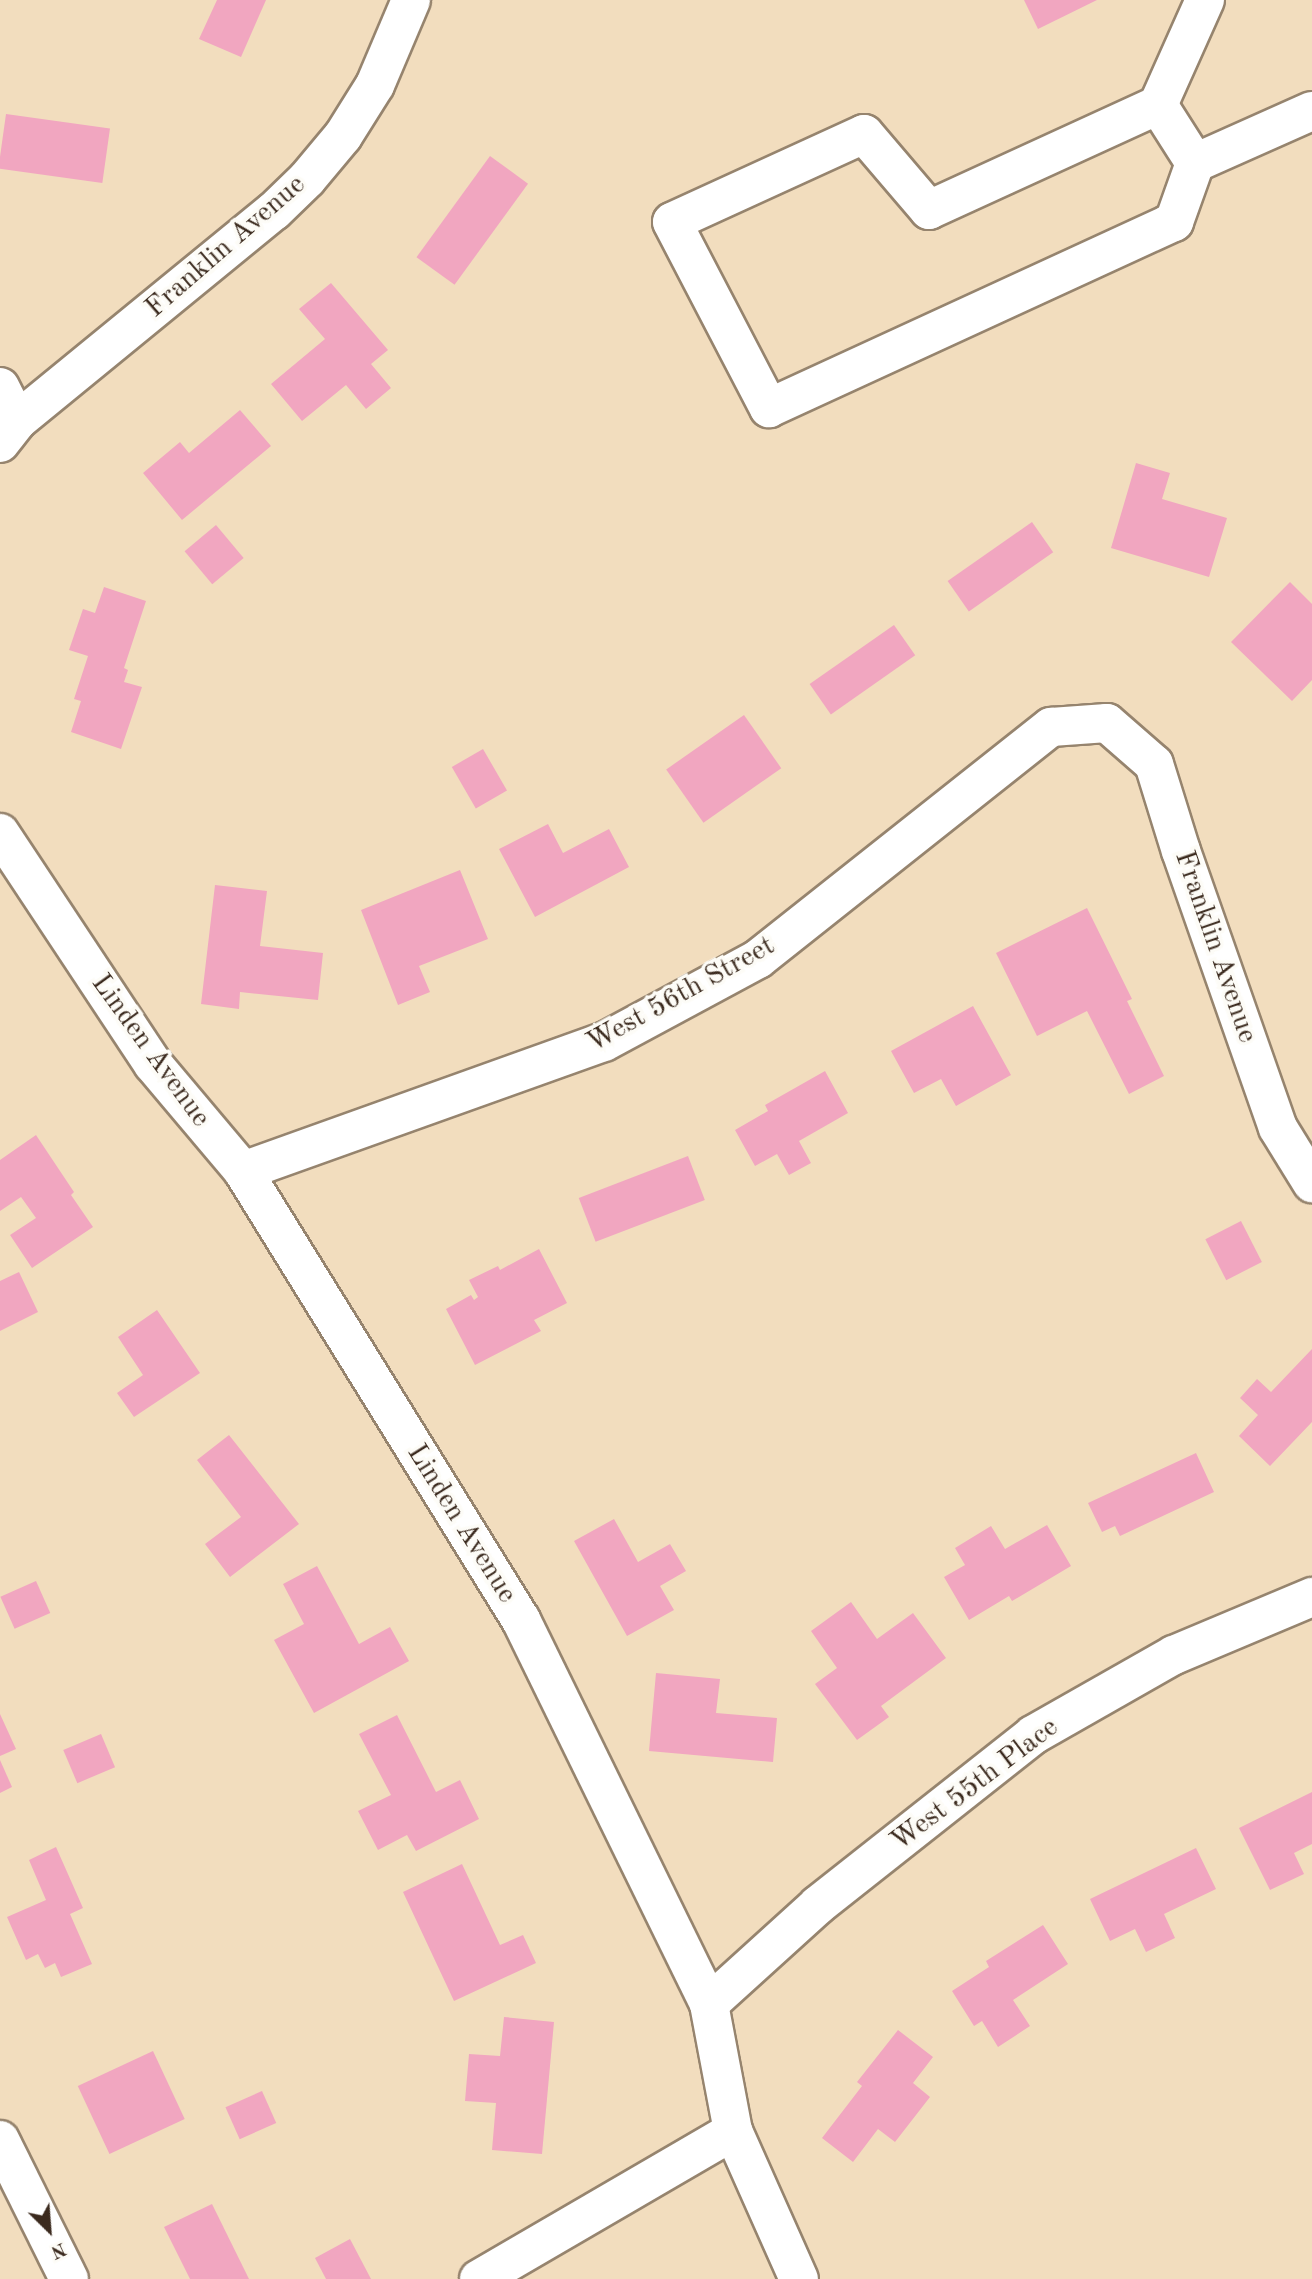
<!DOCTYPE html>
<html>
<head>
<meta charset="utf-8">
<style>
	body { margin:0 }
	#map { position:relative; width:1312px; height:2279px; overflow:hidden; background:#f2ddbe; font-family:"Old Standard TT",serif }
	div>[style] { position:absolute }
	.building>* { inset:0; background:#f1a6c0; transform-origin:0 0 }
	.roads { filter:drop-shadow(2px 0 #96846e) drop-shadow(-2px 0 #96846e) drop-shadow(0 2px #96846e) drop-shadow(0 -2px #96846e) }
	.minor>* { height:38px; margin:-19px; padding:0 19px; transform-origin:19px; border-radius:19px; background:#fff }
	span { translate:-50% -50%; white-space:nowrap; text-align:center; line-height:1.15; -webkit-text-stroke:7px #fdfcf7; paint-order:stroke }
	.street-label { font-size:28px; color:#3b2a1e }
	.north { position:absolute; left:14px; top:2195px; width:70px; height:70px; -webkit-text-stroke:5px #fdfcf7; paint-order:stroke; rotate:155deg; font-size:19px; font-weight:700; line-height:28px; text-align:center; color:#3b2a1e }
	.north::after { content:''; display:block; margin:auto; width:24px; height:32px; background:#3b2a1e; clip-path:polygon(50% 0,100% 100%,50% 72%,0 100%) }
</style>
</head>
<body>
<div id="map">
	<div class="building">
		<i style="clip-path:polygon(217px 0,266px 0,241px 57px,199px 39px)"></i>
		<i style="clip-path:polygon(1024px 0,1097px 0,1038px 29px)"></i>
		<i style="left:6px;top:114px;width:105px;height:55px;rotate:8deg"></i>
		<i style="left:490px;top:156px;width:47px;height:125px;rotate:36deg"></i>
		<i style="clip-path:polygon(331px 283px,388px 350px,371px 364px,391px 388px,366px 409px,346px 385px,302px 421px,271px 384px,325px 339px,299px 309px)"></i>
		<i style="clip-path:polygon(240px 410px,271px 446px,182px 520px,143px 473px,180px 442px,189px 453px)"></i>
		<i style="clip-path:polygon(1136px 463px,1170px 473px,1162px 499px,1227px 518px,1209px 577px,1111px 548px)"></i>
		<i style="left:1032px;top:522px;width:37px;height:103px;rotate:55deg"></i>
		<i style="left:216px;top:525px;width:43px;height:41px;rotate:50deg"></i>
		<i style="clip-path:polygon(1290px 582px,1312px 604px,1312px 680px,1292px 701px,1231px 642px)"></i>
		<i style="clip-path:polygon(104px 587px,146px 601px,124px 668px,128px 670px,124px 682px,142px 687px,121px 749px,71px 732px,81px 701px,74px 699px,88px 656px,69px 650px,83px 609px,95px 613px)"></i>
		<i style="left:894px;top:625px;width:37px;height:103px;rotate:55deg"></i>
		<i style="left:744px;top:715px;width:65px;height:95px;rotate:55deg"></i>
		<i style="left:483px;top:749px;width:48px;height:36px;rotate:60deg"></i>
		<i style="clip-path:polygon(548px 824px,563px 853px,609px 829px,629px 867px,535px 917px,499px 849px)"></i>
		<i style="clip-path:polygon(460px 870px,488px 939px,419px 966px,430px 992px,398px 1005px,361px 910px)"></i>
		<i style="clip-path:polygon(215px 885px,267px 891px,260px 946px,323px 953px,318px 1000px,240px 992px,239px 1009px,201px 1004px)"></i>
		<i style="clip-path:polygon(1087px 908px,1132px 999px,1127px 1001px,1164px 1076px,1129px 1094px,1087px 1011px,1037px 1036px,996px 953px)"></i>
		<i style="clip-path:polygon(973px 1006px,1011px 1075px,956px 1106px,941px 1079px,914px 1093px,891px 1051px)"></i>
		<i style="clip-path:polygon(825px 1071px,848px 1113px,799px 1141px,811px 1163px,789px 1175px,777px 1154px,755px 1166px,735px 1130px,768px 1111px,765px 1105px)"></i>
		<i style="clip-path:polygon(36px 1135px,74px 1192px,71px 1195px,93px 1227px,32px 1268px,10px 1235px,36px 1218px,21px 1197px,0 1211px,0 1160px)"></i>
		<i style="left:688px;top:1156px;width:47px;height:117px;rotate:69deg"></i>
		<i style="left:1241px;top:1221px;width:46px;height:40px;rotate:63deg"></i>
		<i style="clip-path:polygon(539px 1249px,567px 1303px,534px 1320px,541px 1331px,475px 1365px,446px 1309px,471px 1295px,474px 1300px,478px 1297px,469px 1280px,498px 1266px,500px 1270px)"></i>
		<i style="clip-path:polygon(19px 1272px,38px 1312px,0 1331px,0 1281px)"></i>
		<i style="clip-path:polygon(157px 1310px,200px 1373px,134px 1417px,117px 1393px,143px 1375px,118px 1337px)"></i>
		<i style="clip-path:polygon(1312px 1349px,1312px 1422px,1270px 1466px,1239px 1436px,1258px 1415px,1240px 1398px,1257px 1379px,1271px 1392px)"></i>
		<i style="clip-path:polygon(229px 1435px,299px 1524px,230px 1577px,205px 1544px,241px 1517px,197px 1460px)"></i>
		<i style="clip-path:polygon(1196px 1453px,1214px 1492px,1120px 1536px,1115px 1526px,1102px 1532px,1088px 1503px)"></i>
		<i style="clip-path:polygon(614px 1519px,638px 1562px,670px 1544px,686px 1571px,660px 1586px,674px 1610px,627px 1636px,574px 1541px)"></i>
		<i style="clip-path:polygon(1047px 1525px,1071px 1566px,1012px 1601px,1009px 1596px,969px 1620px,944px 1577px,965px 1565px,955px 1548px,991px 1526px,1005px 1549px)"></i>
		<i style="clip-path:polygon(317px 1566px,359px 1644px,390px 1627px,409px 1661px,314px 1713px,274px 1640px,304px 1624px,283px 1584px)"></i>
		<i style="left:36px;top:1581px;width:35px;height:39px;rotate:66deg"></i>
		<i style="clip-path:polygon(851px 1602px,877px 1639px,913px 1613px,946px 1658px,881px 1706px,889px 1717px,857px 1740px,815px 1684px,837px 1668px,811px 1631px)"></i>
		<i style="clip-path:polygon(656px 1673px,720px 1679px,716px 1713px,777px 1718px,773px 1762px,649px 1751px)"></i>
		<i style="clip-path:polygon(0 1714px,16px 1749px,0 1756px)"></i>
		<i style="clip-path:polygon(397px 1715px,436px 1792px,460px 1780px,479px 1819px,416px 1851px,407px 1835px,378px 1850px,358px 1811px,391px 1795px,359px 1734px)"></i>
		<i style="left:101px;top:1734px;width:36px;height:41px;rotate:67deg"></i>
		<i style="clip-path:polygon(0 1760px,12px 1787px,0 1793px)"></i>
		<i style="clip-path:polygon(1312px 1792px,1312px 1844px,1294px 1853px,1304px 1874px,1270px 1890px,1239px 1828px)"></i>
		<i style="clip-path:polygon(56px 1847px,83px 1908px,70px 1914px,92px 1964px,61px 1977px,55px 1963px,45px 1968px,38px 1954px,26px 1960px,7px 1917px,46px 1900px,29px 1860px)"></i>
		<i style="clip-path:polygon(1196px 1848px,1216px 1889px,1164px 1914px,1175px 1938px,1146px 1952px,1135px 1929px,1110px 1941px,1090px 1899px)"></i>
		<i style="clip-path:polygon(462px 1864px,500px 1945px,523px 1935px,536px 1963px,454px 2001px,403px 1892px)"></i>
		<i style="clip-path:polygon(1043px 1925px,1068px 1964px,1013px 2000px,1030px 2026px,998px 2047px,982px 2021px,974px 2026px,952px 1991px,989px 1967px,986px 1961px)"></i>
		<i style="clip-path:polygon(504px 2017px,554px 2022px,542px 2154px,492px 2150px,496px 2103px,465px 2101px,469px 2054px,500px 2056px)"></i>
		<i style="clip-path:polygon(898px 2030px,933px 2057px,913px 2083px,930px 2097px,895px 2142px,878px 2129px,853px 2162px,822px 2138px,862px 2086px,857px 2082px)"></i>
		<i style="left:153px;top:2051px;width:75px;height:83px;rotate:65deg"></i>
		<i style="left:262px;top:2091px;width:35px;height:40px;rotate:66deg"></i>
		<i style="clip-path:polygon(212px 2204px,249px 2279px,190px 2279px,164px 2227px)"></i>
		<i style="clip-path:polygon(350px 2239px,371px 2279px,326px 2279px,315px 2258px)"></i>
	</div>
	<div class="roads">
		<div class="minor">
			<i style="left:1158px;top:105px;width:115px;rotate:-65.9deg"></i>
			<i style="left:1195px;top:163px;width:69px;rotate:-122.5deg"></i>
			<i style="left:1158px;top:105px;width:252px;rotate:155.4deg"></i>
			<i style="left:929px;top:210px;width:100px;rotate:-130.5deg"></i>
			<i style="left:864px;top:134px;width:211px;rotate:155.4deg"></i>
			<i style="left:672px;top:222px;width:210px;rotate:62.5deg"></i>
			<i style="left:769px;top:408px;width:446px;rotate:-24.7deg"></i>
			<i style="left:1174px;top:222px;width:63px;rotate:-70.4deg"></i>
			<i style="left:1195px;top:163px;width:128px;rotate:-24deg"></i>
			<i style="left:0;top:387px;width:38px;rotate:63deg"></i>
			<i style="left:0;top:443px;width:28px;rotate:-52deg"></i>
			<i style="left:17px;top:421px;width:332px;rotate:-39.3deg"></i>
			<i style="left:274px;top:211px;width:46px;rotate:-44.1deg"></i>
			<i style="left:307px;top:179px;width:56px;rotate:-50.1deg"></i>
			<i style="left:343px;top:136px;width:60px;rotate:-57.9deg"></i>
			<i style="left:375px;top:85px;width:92px;rotate:-67deg"></i>
			<i style="left:0;top:833px;width:277px;rotate:56.5deg"></i>
			<i style="left:153px;top:1064px;width:140px;rotate:49.9deg"></i>
			<i style="left:243px;top:1171px;width:528px;rotate:58.24deg"></i>
			<i style="left:521px;top:1620px;width:428px;rotate:63.9deg"></i>
			<i style="left:709px;top:2004px;width:129px;rotate:79.3deg"></i>
			<i style="left:733px;top:2131px;width:162px;rotate:66deg"></i>
			<i style="left:243px;top:1171px;width:383px;rotate:-19.7deg"></i>
			<i style="left:604px;top:1042px;width:175px;rotate:-28.3deg"></i>
			<i style="left:758px;top:959px;width:374px;rotate:-38.4deg"></i>
			<i style="left:1051px;top:727px;width:56px;rotate:-4.1deg"></i>
			<i style="left:1107px;top:723px;width:62px;rotate:41.1deg"></i>
			<i style="left:1154px;top:764px;width:91px;rotate:72.8deg"></i>
			<i style="left:1181px;top:851px;width:293px;rotate:70.7deg"></i>
			<i style="left:1278px;top:1128px;width:65px;rotate:58.3deg"></i>
			<i style="left:709px;top:2004px;width:147px;rotate:-42.2deg"></i>
			<i style="left:818px;top:1905px;width:274px;rotate:-38.3deg"></i>
			<i style="left:1033px;top:1735px;width:162px;rotate:-29.6deg"></i>
			<i style="left:1174px;top:1655px;width:150px;rotate:-22.8deg"></i>
			<i style="left:0;top:2140px;width:155px;rotate:63.6deg"></i>
			<i style="left:479px;top:2279px;width:294px;rotate:-30.2deg"></i>
		</div>
	</div>
	<div class="street-label">
		<span style="left:226px;top:247px;rotate:-41deg">Franklin Avenue</span>
		<span style="left:1215px;top:947px;rotate:71deg">Franklin Avenue</span>
		<span style="left:681px;top:995px;rotate:-29deg">West 56th Street</span>
		<span style="left:150px;top:1051px;rotate:54deg">Linden Avenue</span>
		<span style="left:461px;top:1524px;rotate:58deg">Linden Avenue</span>
		<span style="left:975px;top:1785px;rotate:-37deg">West 55th Place</span>
	</div>
	<div class="north">N</div>
</div>
</body>
</html>
